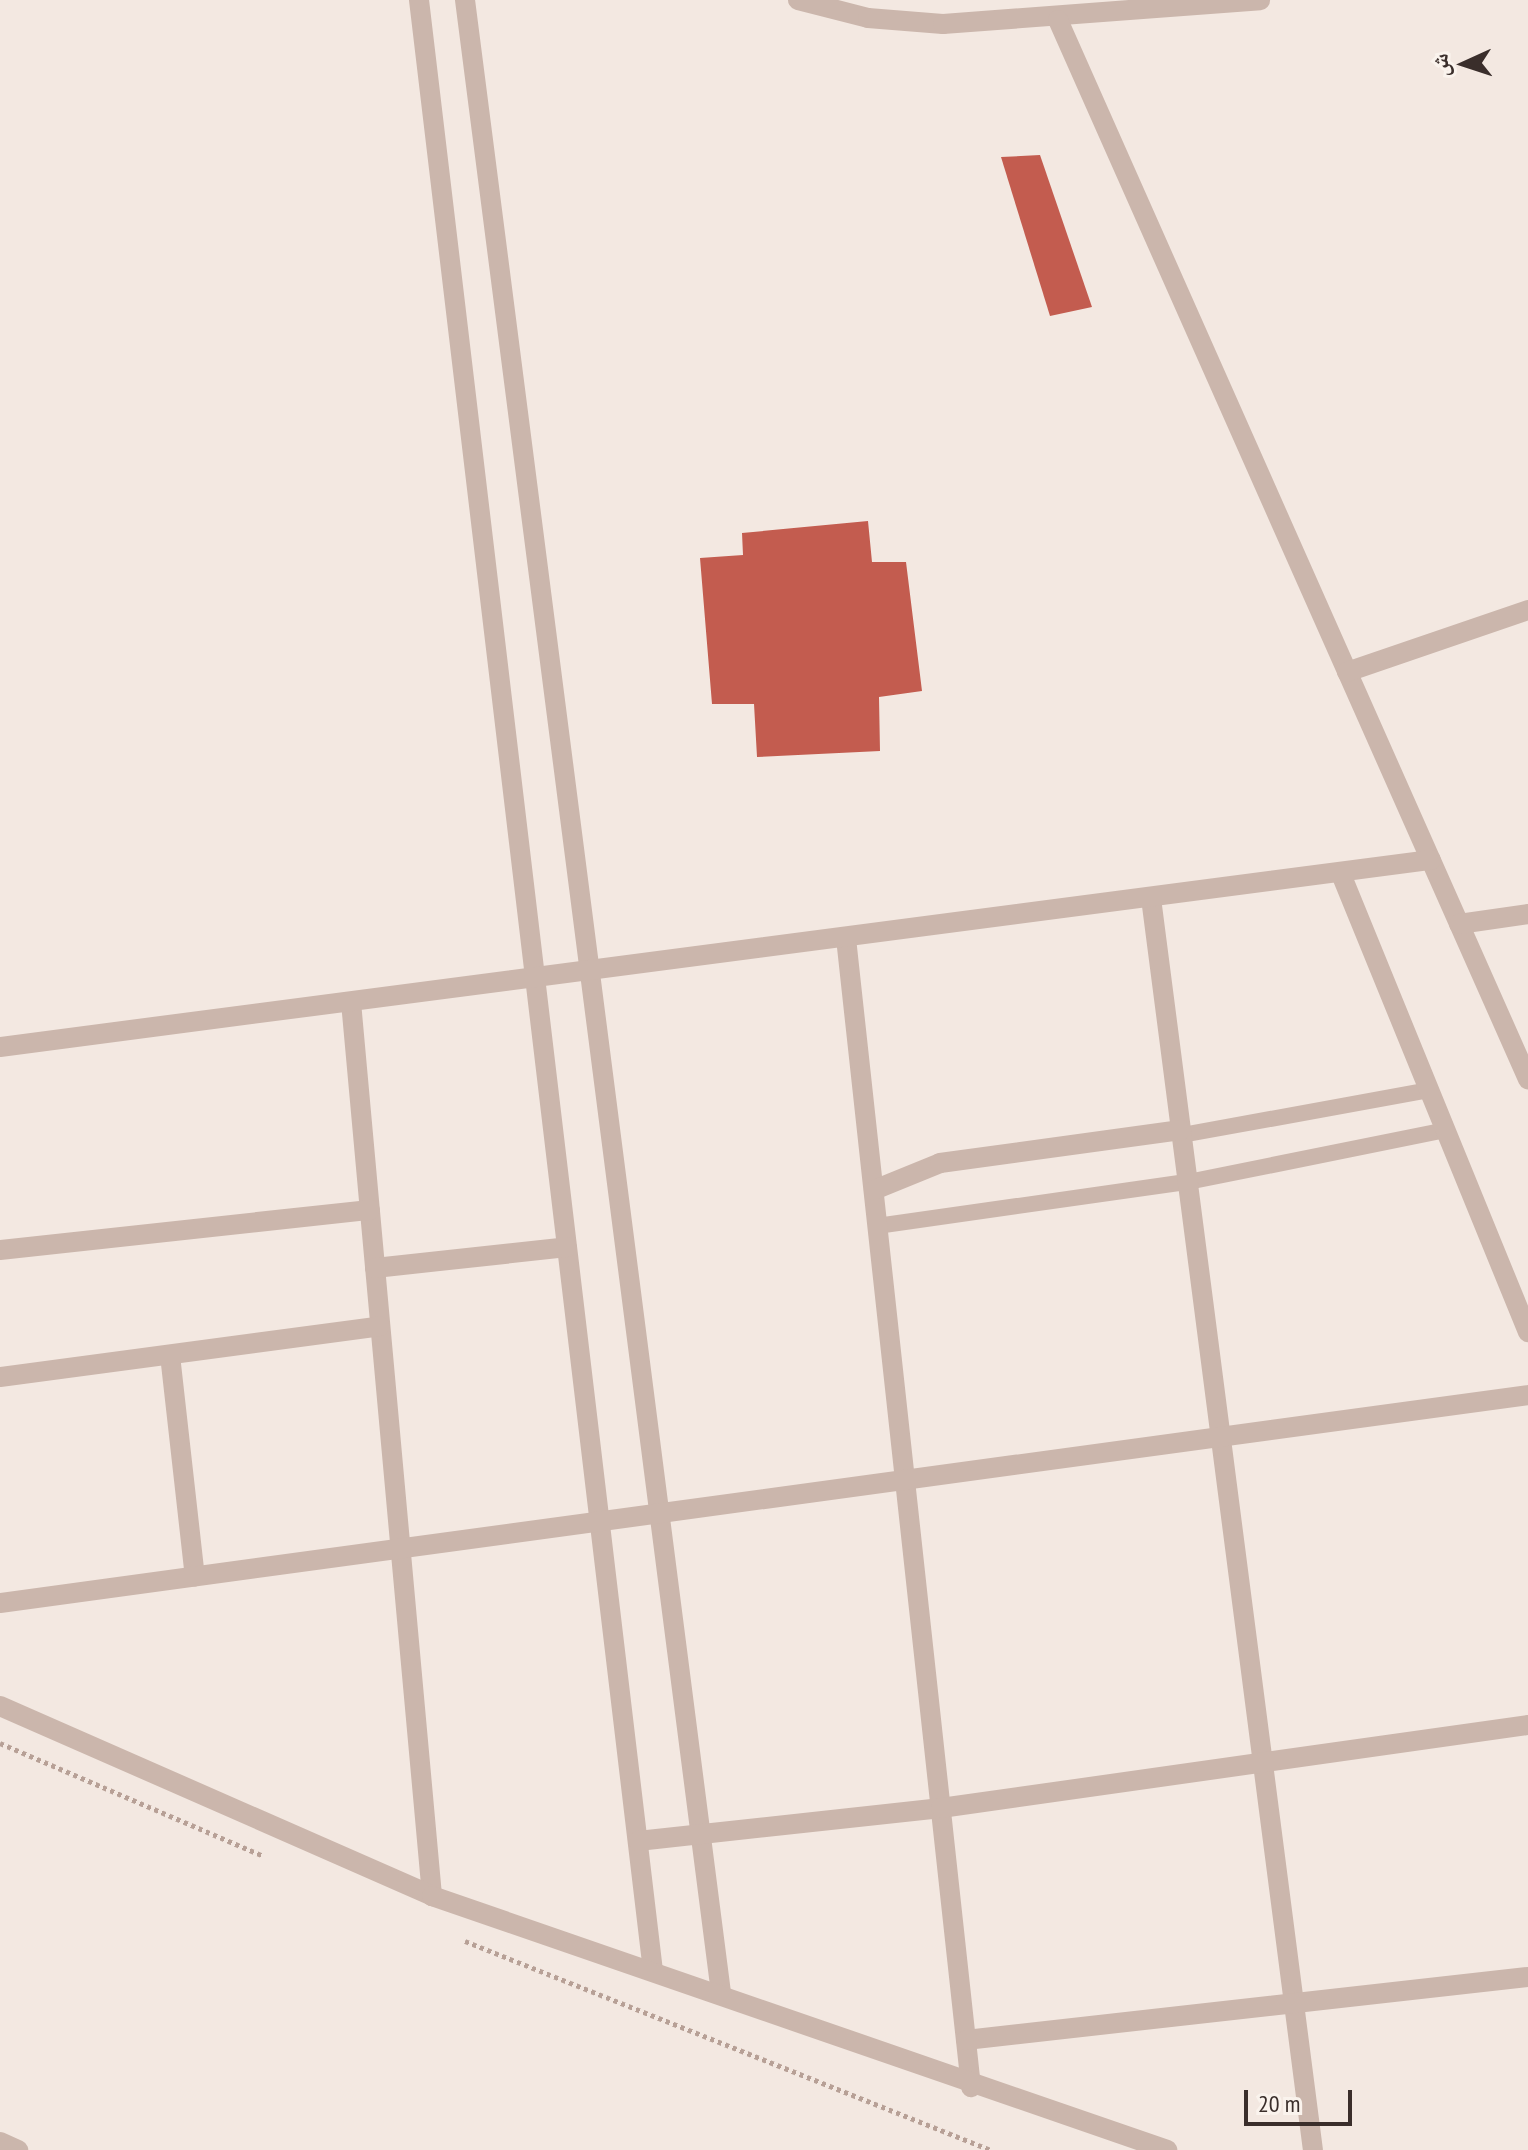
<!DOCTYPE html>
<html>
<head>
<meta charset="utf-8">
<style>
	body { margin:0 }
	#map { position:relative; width:1528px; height:2150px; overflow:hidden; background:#f3e8e1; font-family:"PT Sans Narrow","Noto Naskh Arabic",sans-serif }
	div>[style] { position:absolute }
	.building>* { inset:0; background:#c35c4f }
	.path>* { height:5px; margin-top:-2.5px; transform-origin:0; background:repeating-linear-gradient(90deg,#b7a096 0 4px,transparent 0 8px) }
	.lane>* { height:16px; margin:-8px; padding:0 8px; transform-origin:8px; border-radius:8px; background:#cbb6ac }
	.street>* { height:20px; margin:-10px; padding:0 10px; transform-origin:10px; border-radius:10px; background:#cbb6ac }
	span { translate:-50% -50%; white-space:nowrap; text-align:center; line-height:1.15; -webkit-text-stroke:6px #faf3ed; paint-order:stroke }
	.north { position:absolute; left:1424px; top:24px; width:80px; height:80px; -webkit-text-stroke:6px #faf3ed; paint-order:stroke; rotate:267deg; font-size:22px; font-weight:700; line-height:32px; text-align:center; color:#3a2e2b }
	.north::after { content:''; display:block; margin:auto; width:28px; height:36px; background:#3a2e2b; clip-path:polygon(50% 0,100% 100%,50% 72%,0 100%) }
	.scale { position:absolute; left:1244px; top:2090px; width:108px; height:36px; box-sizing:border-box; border:4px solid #3a2e2b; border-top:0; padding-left:10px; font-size:24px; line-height:28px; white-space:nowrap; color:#3a2e2b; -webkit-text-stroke:6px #faf3ed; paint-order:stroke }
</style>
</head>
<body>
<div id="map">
	<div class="building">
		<i style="clip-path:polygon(1040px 155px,1092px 307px,1050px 316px,1001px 157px)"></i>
		<i style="clip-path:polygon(868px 521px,872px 562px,906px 562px,922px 691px,879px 697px,880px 751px,757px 757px,754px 704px,712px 704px,700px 558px,743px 555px,742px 533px)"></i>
	</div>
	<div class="path">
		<i style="left:0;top:1743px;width:287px;rotate:23.2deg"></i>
		<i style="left:465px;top:1941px;width:566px;rotate:21.67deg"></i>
	</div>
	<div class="lane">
		<i style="left:1182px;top:1135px;width:252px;rotate:-10.3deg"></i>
		<i style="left:877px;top:1226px;width:314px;rotate:-8.1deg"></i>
		<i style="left:1188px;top:1182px;width:263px;rotate:-11.4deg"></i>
	</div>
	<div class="street">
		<i style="left:419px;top:0;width:1984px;rotate:83.23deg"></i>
		<i style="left:465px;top:0;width:2009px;rotate:82.68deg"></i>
		<i style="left:798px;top:0;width:72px;rotate:14.4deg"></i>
		<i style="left:868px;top:18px;width:75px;rotate:4.6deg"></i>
		<i style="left:943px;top:24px;width:318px;rotate:-4.3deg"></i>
		<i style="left:1058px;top:20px;width:1159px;rotate:66.07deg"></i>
		<i style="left:1347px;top:672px;width:191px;rotate:-18.9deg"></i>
		<i style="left:1341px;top:874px;width:495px;rotate:67.8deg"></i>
		<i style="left:1151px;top:898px;width:1262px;rotate:82.63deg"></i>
		<i style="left:1459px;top:924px;width:70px;rotate:-8.2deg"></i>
		<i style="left:846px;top:938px;width:1156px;rotate:83.79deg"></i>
		<i style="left:351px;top:1002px;width:898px;rotate:84.82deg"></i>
		<i style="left:0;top:1047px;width:1443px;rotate:-7.45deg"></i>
		<i style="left:874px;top:1190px;width:71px;rotate:-22.2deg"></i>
		<i style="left:940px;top:1163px;width:243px;rotate:-7.8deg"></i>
		<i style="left:0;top:1250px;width:372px;rotate:-6.2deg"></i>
		<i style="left:375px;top:1268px;width:193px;rotate:-6.2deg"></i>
		<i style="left:170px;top:1355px;width:223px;rotate:83.6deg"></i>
		<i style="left:0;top:1377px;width:383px;rotate:-7.6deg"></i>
		<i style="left:0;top:1603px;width:1542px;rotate:-7.75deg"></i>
		<i style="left:0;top:1706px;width:472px;rotate:23.7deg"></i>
		<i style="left:432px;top:1896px;width:778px;rotate:19.06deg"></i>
		<i style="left:638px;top:1841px;width:305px;rotate:-6.2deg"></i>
		<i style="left:941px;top:1808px;width:593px;rotate:-8.05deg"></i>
		<i style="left:966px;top:2040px;width:566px;rotate:-6.4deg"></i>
		<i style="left:0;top:2142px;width:20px;rotate:24deg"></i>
	</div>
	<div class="north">ش</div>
	<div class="scale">20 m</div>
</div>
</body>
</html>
